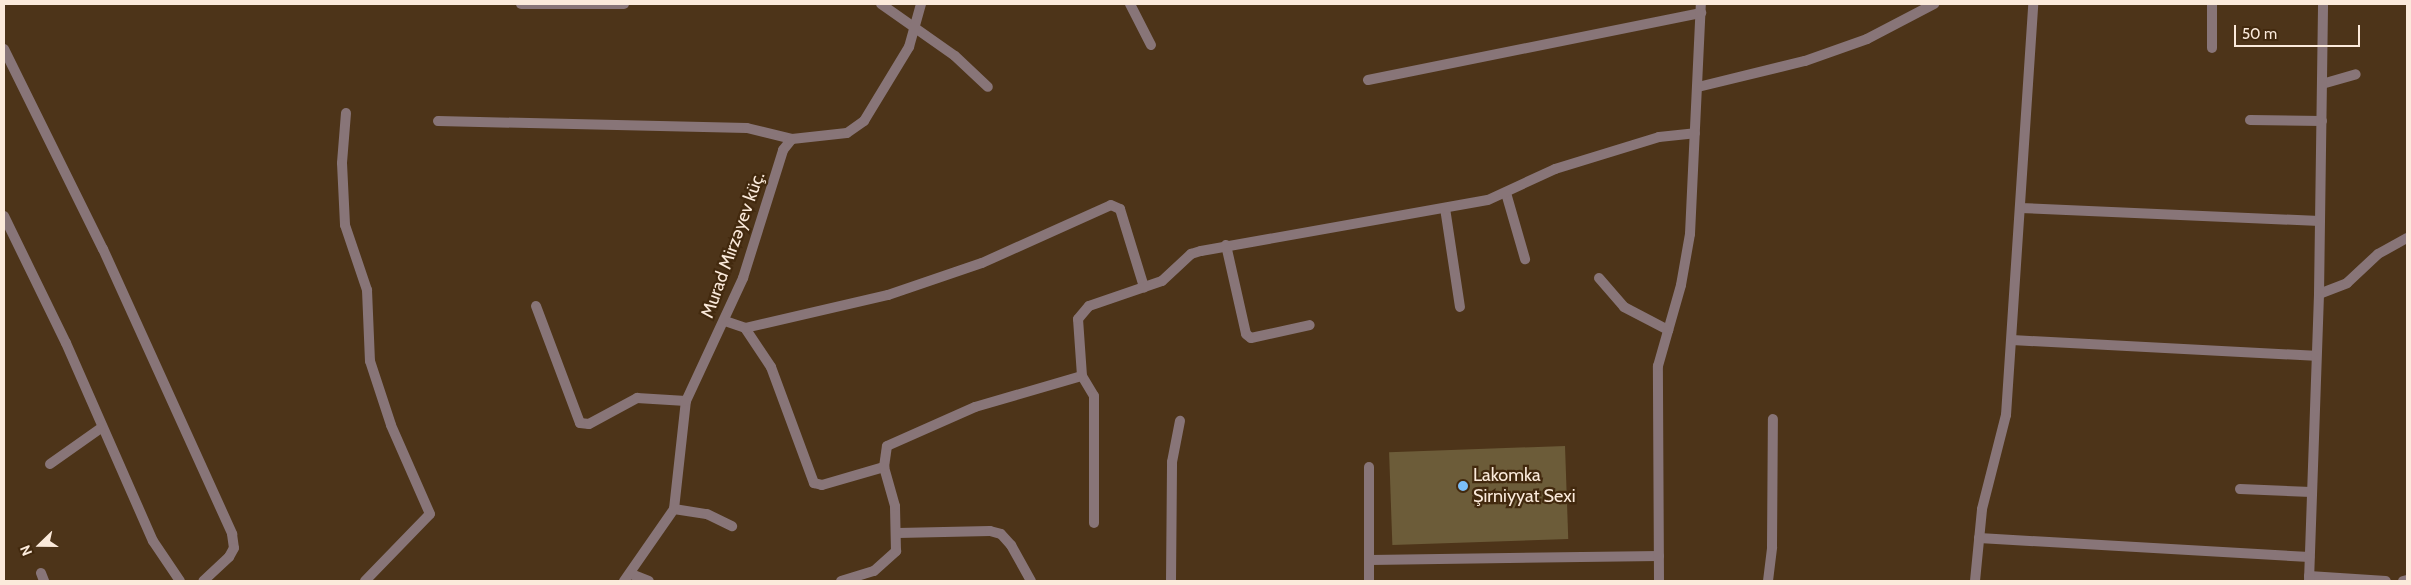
<!DOCTYPE html>
<html>
<head>
<meta charset="utf-8">
<style>
	body { margin:0 }
	#map { position:relative; width:2411px; height:585px; overflow:hidden; background:#4d3419; font-family:Cabin,sans-serif }
	div>[style] { position:absolute }
	.building>* { inset:0; background:#6c5c39; transform-origin:0 0 }
	.service>* { height:10px; margin:-5px; padding:0 5px; transform-origin:5px; border-radius:5px; background:#887578 }
	.minor>* { height:10px; margin:-5px; padding:0 5px; transform-origin:5px; border-radius:5px; background:#887578 }
	.dots>* { width:14px; height:14px; translate:-50% -50%; box-sizing:border-box; border:2px solid #42290e; border-radius:50% }
	span { translate:-50% -50%; white-space:nowrap; text-align:center; line-height:1.15; -webkit-text-stroke:4.5px #42290e; paint-order:stroke }
	.street-label { font-size:18px; color:#fbeadb }
	.poi-label { font-size:18px; color:#fbeadb }
	.left { translate:0 -50%; text-align:left }
	.frame { position:absolute; inset:0; border:5px solid #fbeadb; pointer-events:none }
	.north { position:absolute; left:15px; top:520px; width:50px; height:50px; -webkit-text-stroke:4px #42290e; paint-order:stroke; rotate:248deg; font-size:14px; font-weight:700; line-height:20px; text-align:center; color:#fbeadb }
	.north::after { content:''; display:block; margin:auto; width:18px; height:22px; background:#fbeadb; clip-path:polygon(50% 0,100% 100%,50% 72%,0 100%) }
	.scale { position:absolute; left:2234px; top:25px; width:126px; height:22px; box-sizing:border-box; border:2px solid #fbeadb; border-top:0; padding-left:6px; font-size:15px; line-height:18px; white-space:nowrap; color:#fbeadb; -webkit-text-stroke:4px #42290e; paint-order:stroke }
</style>
</head>
<body>
<div id="map">
	<div class="building">
		<i style="left:1565px;top:446px;width:93px;height:176px;rotate:88deg"></i>
	</div>
	<div class="service">
		<i style="left:346px;top:113px;width:50px;rotate:94.6deg"></i>
		<i style="left:342px;top:163px;width:62px;rotate:87.2deg"></i>
		<i style="left:345px;top:225px;width:69px;rotate:71.3deg"></i>
		<i style="left:367px;top:290px;width:71px;rotate:87.6deg"></i>
		<i style="left:370px;top:361px;width:67px;rotate:71.8deg"></i>
		<i style="left:1599px;top:278px;width:38px;rotate:49deg"></i>
		<i style="left:1624px;top:307px;width:50px;rotate:27.6deg"></i>
		<i style="left:1370px;top:560px;width:289px;rotate:-0.8deg"></i>
		<i style="left:1369px;top:581px;width:114px;rotate:-90deg"></i>
		<i style="left:1768px;top:581px;width:34px;rotate:-83deg"></i>
		<i style="left:1772px;top:547px;width:128px;rotate:-89.6deg"></i>
	</div>
	<div class="minor">
		<i style="left:521px;top:4px;width:103px"></i>
		<i style="left:881px;top:4px;width:90px;rotate:35.1deg"></i>
		<i style="left:955px;top:56px;width:45px;rotate:43.2deg"></i>
		<i style="left:1130px;top:4px;width:46px;rotate:62.9deg"></i>
		<i style="left:2212px;top:4px;width:44px;rotate:90deg"></i>
		<i style="left:4px;top:49px;width:223px;rotate:63.7deg"></i>
		<i style="left:103px;top:249px;width:313px;rotate:65.6deg"></i>
		<i style="left:232px;top:534px;width:14px;rotate:82deg"></i>
		<i style="left:234px;top:548px;width:10px;rotate:119deg"></i>
		<i style="left:229px;top:557px;width:35px;rotate:137deg"></i>
		<i style="left:1368px;top:80px;width:340px;rotate:-11.4deg"></i>
		<i style="left:2322px;top:84px;width:35px;rotate:-16deg"></i>
		<i style="left:1698px;top:87px;width:110px;rotate:-13.7deg"></i>
		<i style="left:1805px;top:61px;width:66px;rotate:-19.5deg"></i>
		<i style="left:1867px;top:39px;width:76px;rotate:-27.6deg"></i>
		<i style="left:2250px;top:120px;width:72px;rotate:0.8deg"></i>
		<i style="left:438px;top:121px;width:309px;rotate:1.3deg"></i>
		<i style="left:747px;top:128px;width:46px;rotate:13.7deg"></i>
		<i style="left:1506px;top:193px;width:69px;rotate:73.9deg"></i>
		<i style="left:1445px;top:208px;width:100px;rotate:81.4deg"></i>
		<i style="left:2020px;top:208px;width:300px;rotate:2.5deg"></i>
		<i style="left:4px;top:216px;width:141px;rotate:64deg"></i>
		<i style="left:66px;top:343px;width:216px;rotate:66.3deg"></i>
		<i style="left:153px;top:541px;width:48px;rotate:56deg"></i>
		<i style="left:1226px;top:245px;width:91px;rotate:77.3deg"></i>
		<i style="left:1246px;top:334px;width:6px;rotate:39deg"></i>
		<i style="left:1251px;top:338px;width:60px;rotate:-12.4deg"></i>
		<i style="left:2319px;top:294px;width:290px;rotate:-89.2deg"></i>
		<i style="left:536px;top:306px;width:125px;rotate:69.4deg"></i>
		<i style="left:580px;top:423px;width:9px;rotate:6deg"></i>
		<i style="left:589px;top:424px;width:55px;rotate:-28.4deg"></i>
		<i style="left:637px;top:398px;width:49px;rotate:3.5deg"></i>
		<i style="left:725px;top:321px;width:21px;rotate:19deg"></i>
		<i style="left:745px;top:328px;width:47px;rotate:56.3deg"></i>
		<i style="left:771px;top:367px;width:124px;rotate:69.7deg"></i>
		<i style="left:814px;top:483px;width:8px;rotate:14deg"></i>
		<i style="left:822px;top:485px;width:65px;rotate:-16.2deg"></i>
		<i style="left:745px;top:328px;width:147px;rotate:-13deg"></i>
		<i style="left:888px;top:295px;width:99px;rotate:-18.8deg"></i>
		<i style="left:982px;top:263px;width:141px;rotate:-24.2deg"></i>
		<i style="left:1111px;top:205px;width:10px;rotate:24deg"></i>
		<i style="left:1120px;top:209px;width:82px;rotate:72.9deg"></i>
		<i style="left:2012px;top:340px;width:303px;rotate:3deg"></i>
		<i style="left:1082px;top:376px;width:23px;rotate:59deg"></i>
		<i style="left:1094px;top:396px;width:127px;rotate:90deg"></i>
		<i style="left:50px;top:464px;width:62px;rotate:-35.2deg"></i>
		<i style="left:2240px;top:489px;width:71px;rotate:2.4deg"></i>
		<i style="left:674px;top:509px;width:33px;rotate:9deg"></i>
		<i style="left:707px;top:514px;width:28px;rotate:26deg"></i>
		<i style="left:898px;top:533px;width:92px;rotate:-1.2deg"></i>
		<i style="left:990px;top:531px;width:11px;rotate:15deg"></i>
		<i style="left:1001px;top:534px;width:15px;rotate:48deg"></i>
		<i style="left:1011px;top:545px;width:41px;rotate:60.9deg"></i>
		<i style="left:1979px;top:538px;width:331px;rotate:3.3deg"></i>
		<i style="left:41px;top:573px;width:9px;rotate:69deg"></i>
		<i style="left:631px;top:574px;width:19px;rotate:21deg"></i>
		<i style="left:2309px;top:576px;width:77px;rotate:3.7deg"></i>
		<i style="left:365px;top:581px;width:93px;rotate:-45.9deg"></i>
		<i style="left:430px;top:514px;width:97px;rotate:-113.7deg"></i>
		<i style="left:624px;top:581px;width:88px;rotate:-55.2deg"></i>
		<i style="left:674px;top:509px;width:109px;rotate:-83.7deg"></i>
		<i style="left:686px;top:401px;width:136px;rotate:-65.1deg"></i>
		<i style="left:743px;top:278px;width:134px;rotate:-72.6deg"></i>
		<i style="left:783px;top:150px;width:14px;rotate:-51deg"></i>
		<i style="left:792px;top:139px;width:55px;rotate:-6.2deg"></i>
		<i style="left:847px;top:133px;width:21px;rotate:-35deg"></i>
		<i style="left:864px;top:121px;width:87px;rotate:-58.7deg"></i>
		<i style="left:909px;top:47px;width:45px;rotate:-74.4deg"></i>
		<i style="left:841px;top:581px;width:34px;rotate:-17deg"></i>
		<i style="left:874px;top:571px;width:30px;rotate:-42deg"></i>
		<i style="left:896px;top:551px;width:45px;rotate:-91.3deg"></i>
		<i style="left:895px;top:506px;width:41px;rotate:-105.8deg"></i>
		<i style="left:884px;top:467px;width:21px;rotate:-82deg"></i>
		<i style="left:887px;top:446px;width:96px;rotate:-23.9deg"></i>
		<i style="left:975px;top:407px;width:111px;rotate:-16.2deg"></i>
		<i style="left:1082px;top:376px;width:57px;rotate:-94deg"></i>
		<i style="left:1078px;top:319px;width:17px;rotate:-50deg"></i>
		<i style="left:1089px;top:306px;width:77px;rotate:-18.9deg"></i>
		<i style="left:1162px;top:281px;width:40px;rotate:-43deg"></i>
		<i style="left:1191px;top:254px;width:10px;rotate:-17deg"></i>
		<i style="left:1201px;top:251px;width:291px;rotate:-10.1deg"></i>
		<i style="left:1488px;top:200px;width:74px;rotate:-24.8deg"></i>
		<i style="left:1555px;top:169px;width:109px;rotate:-17.1deg"></i>
		<i style="left:1659px;top:137px;width:36px;rotate:-6deg"></i>
		<i style="left:1171px;top:581px;width:119px;rotate:-89.5deg"></i>
		<i style="left:1172px;top:462px;width:42px;rotate:-79deg"></i>
		<i style="left:1659px;top:581px;width:215px;rotate:-90.3deg"></i>
		<i style="left:1658px;top:366px;width:84px;rotate:-74.1deg"></i>
		<i style="left:1681px;top:285px;width:52px;rotate:-80deg"></i>
		<i style="left:1690px;top:234px;width:230px;rotate:-87.3deg"></i>
		<i style="left:1975px;top:581px;width:72px;rotate:-84.4deg"></i>
		<i style="left:1982px;top:509px;width:97px;rotate:-75.7deg"></i>
		<i style="left:2006px;top:415px;width:412px;rotate:-86.2deg"></i>
		<i style="left:2309px;top:581px;width:287px;rotate:-88deg"></i>
		<i style="left:2319px;top:294px;width:30px;rotate:-21deg"></i>
		<i style="left:2347px;top:283px;width:42px;rotate:-43.1deg"></i>
		<i style="left:2378px;top:254px;width:33px;rotate:-29deg"></i>
		<i style="left:2403px;top:581px;width:4px;rotate:-14deg"></i>
	</div>
	<div class="dots">
		<i style="left:1463px;top:486px;background:#7bbef8"></i>
	</div>
	<div class="street-label">
		<span style="left:733px;top:245px;rotate:-70deg">Murad Mirzəyev küç.</span>
	</div>
	<div class="poi-label">
		<span class="left" style="left:1473px;top:486px">Lakomka<br>Şirniyyat Sexi</span>
	</div>
	<div class="frame"></div>
	<div class="north">N</div>
	<div class="scale">50 m</div>
</div>
</body>
</html>
